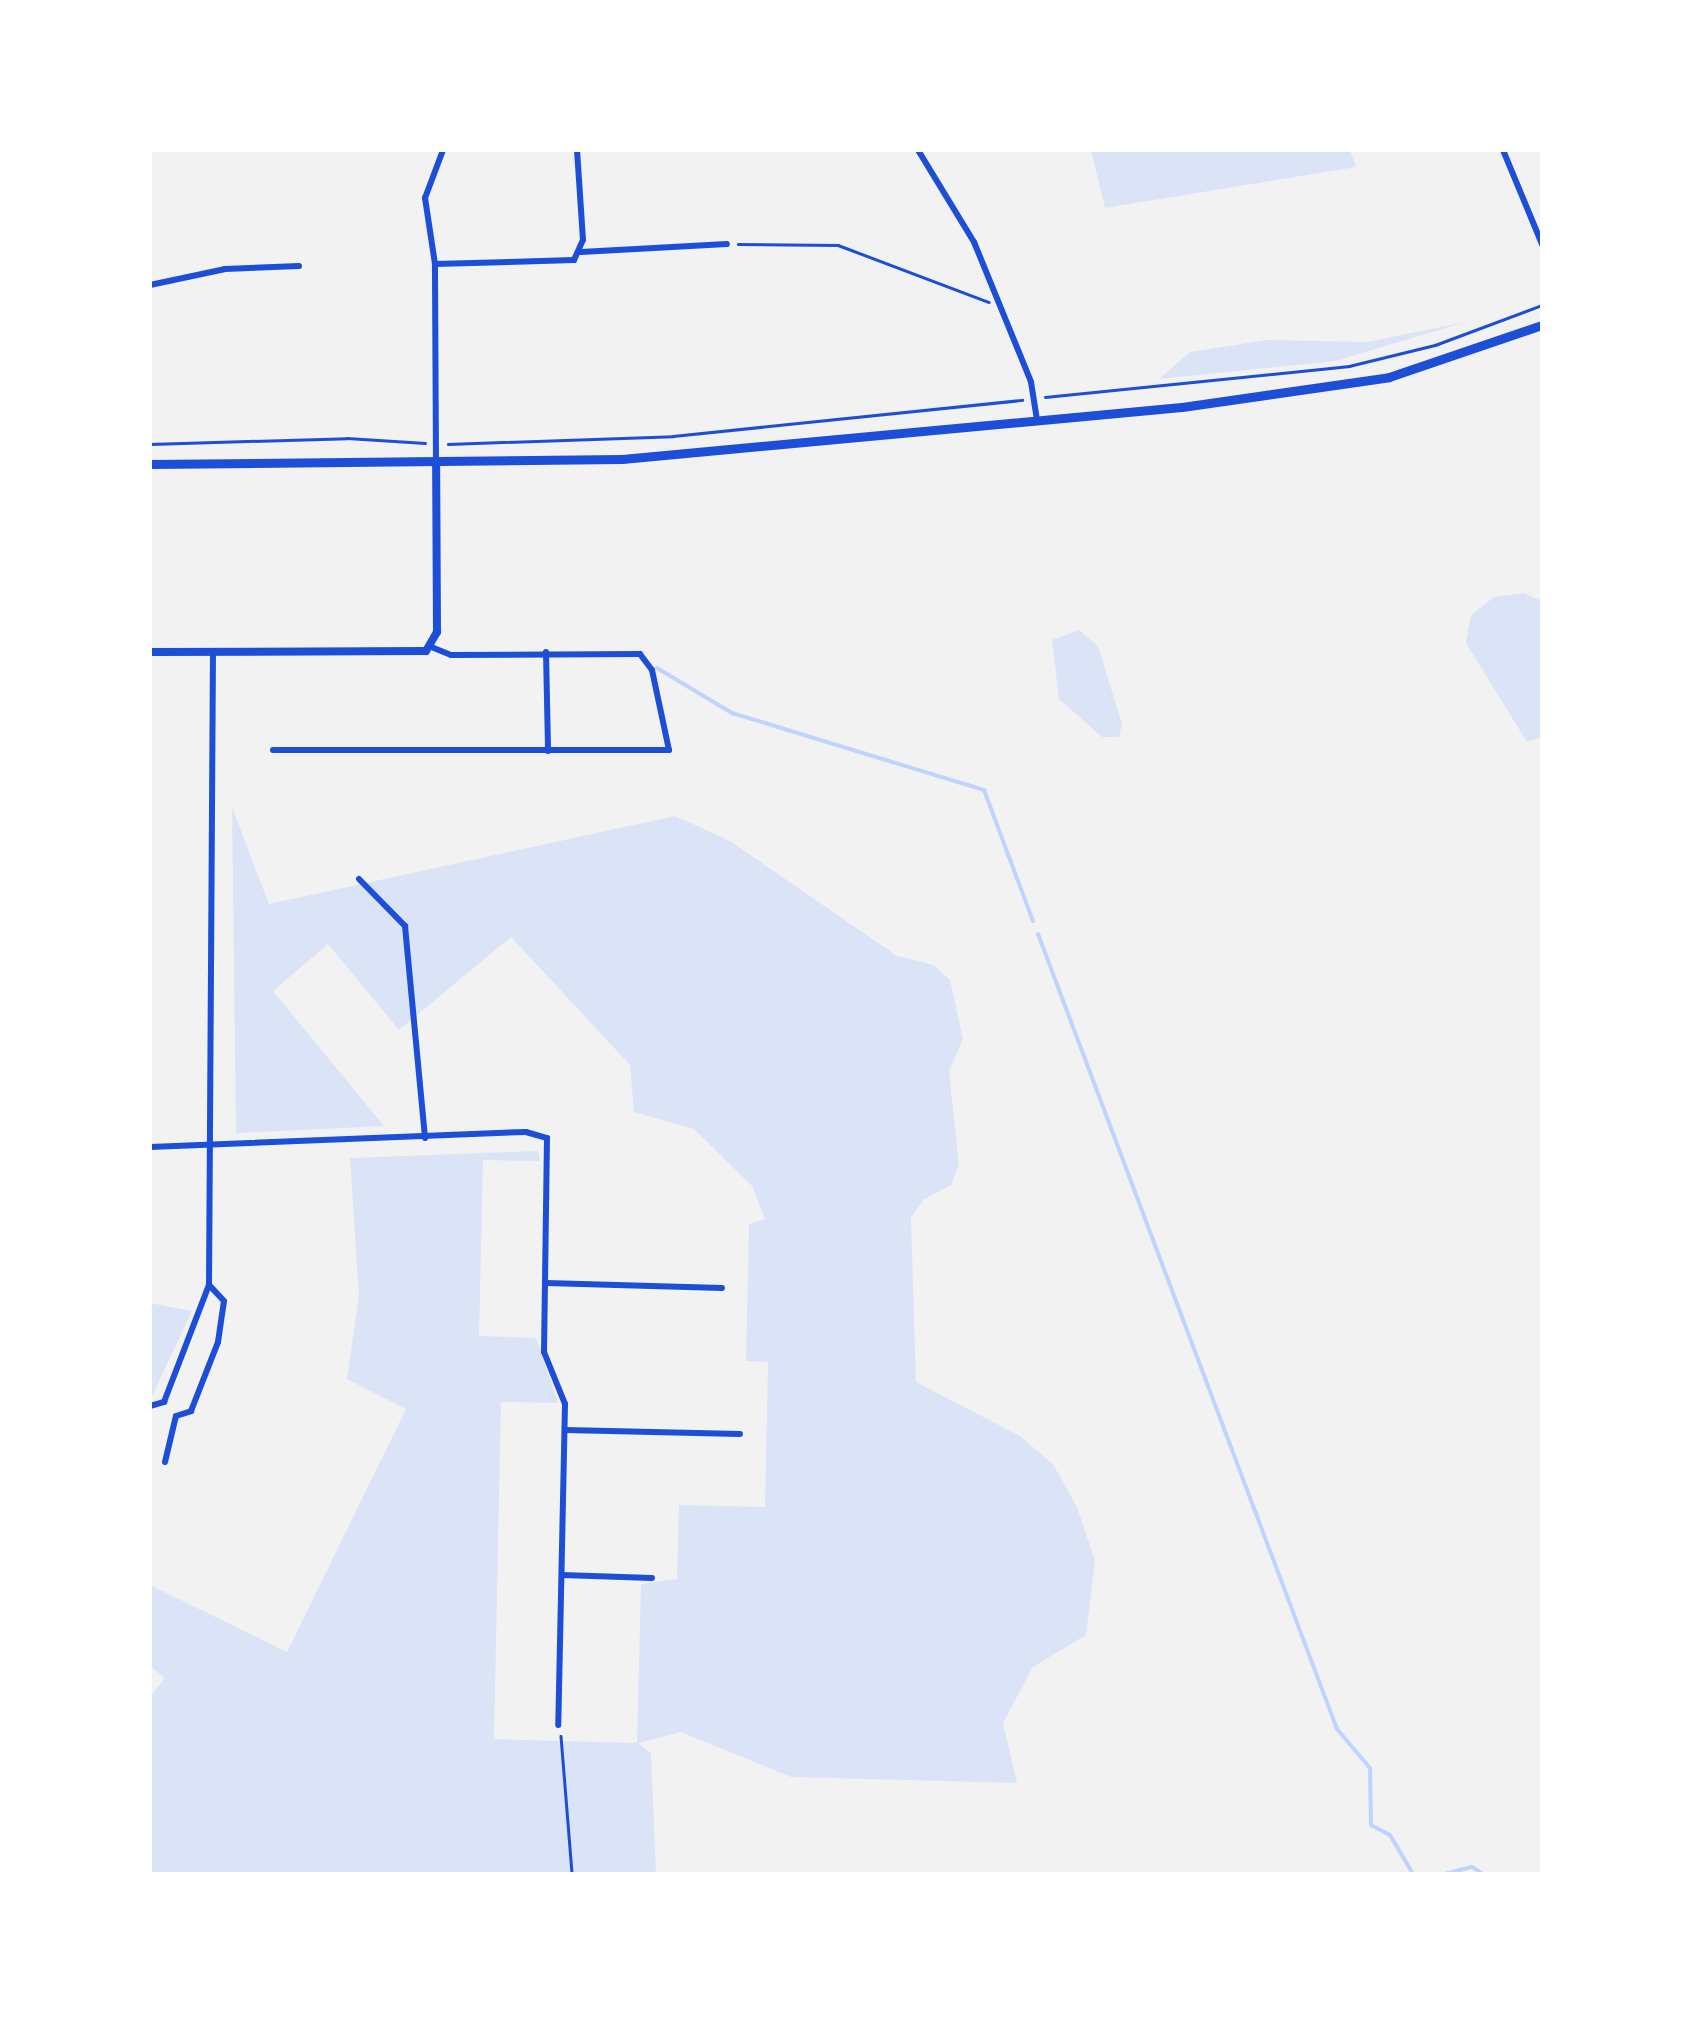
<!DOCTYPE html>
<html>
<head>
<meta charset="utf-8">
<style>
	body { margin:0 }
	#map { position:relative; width:1692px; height:2024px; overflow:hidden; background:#f2f2f2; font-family:"Fira Sans Condensed",sans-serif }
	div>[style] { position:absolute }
	.green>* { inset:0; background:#dbe4f7 }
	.stream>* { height:4px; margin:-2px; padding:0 2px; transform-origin:2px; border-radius:2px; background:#bfd3fe }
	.path>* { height:2.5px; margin:-1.25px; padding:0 1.25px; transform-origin:1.25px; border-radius:1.25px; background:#1d4ed8 }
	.minor>* { height:6px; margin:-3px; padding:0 3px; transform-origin:3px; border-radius:3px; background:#1d4ed8 }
	.tertiary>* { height:8px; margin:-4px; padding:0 4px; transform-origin:4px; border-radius:4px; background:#1d4ed8 }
	.secondary>* { height:9px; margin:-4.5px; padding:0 4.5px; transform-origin:4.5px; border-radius:4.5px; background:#1d4ed8 }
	span { translate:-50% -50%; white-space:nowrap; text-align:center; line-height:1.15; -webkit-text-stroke:8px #fff; paint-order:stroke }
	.frame { position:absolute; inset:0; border:152px solid #fff; pointer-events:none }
</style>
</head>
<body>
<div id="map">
	<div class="green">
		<i style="clip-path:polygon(1091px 150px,1350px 150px,1356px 167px,1105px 208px)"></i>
		<i style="clip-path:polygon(1466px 322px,1335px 361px,1159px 379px,1190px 352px,1267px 340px,1367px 342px)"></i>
		<i style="clip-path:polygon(1524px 593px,1542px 601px,1542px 737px,1527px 742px,1466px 643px,1471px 615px,1494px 597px)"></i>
		<i style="clip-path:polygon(1079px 630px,1098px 646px,1122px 724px,1119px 737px,1102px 737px,1059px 699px,1052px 640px)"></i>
		<i style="clip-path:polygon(232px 807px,269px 904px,675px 816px,730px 841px,897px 956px,934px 965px,950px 980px,963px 1039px,949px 1071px,959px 1165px,951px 1185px,923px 1200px,911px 1218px,916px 1382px,1020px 1436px,1053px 1464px,1077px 1507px,1095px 1561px,1086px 1635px,1033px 1667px,1003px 1723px,1017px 1783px,791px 1777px,681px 1732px,638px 1743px,651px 1753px,656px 1874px,150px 1874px,150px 1697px,165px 1678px,150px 1666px,150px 1585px,287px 1652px,406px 1409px,347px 1379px,359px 1296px,350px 1158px,538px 1151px,540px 1161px,483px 1160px,479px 1336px,536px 1338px,558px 1403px,501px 1402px,494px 1739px,637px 1743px,641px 1584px,677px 1579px,679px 1505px,765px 1507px,768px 1362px,746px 1361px,749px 1224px,765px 1219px,752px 1186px,694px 1129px,634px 1112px,630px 1065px,511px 937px,399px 1030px,328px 944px,273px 991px,384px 1126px,236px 1133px)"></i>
		<i style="clip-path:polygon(150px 1303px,192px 1311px,153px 1394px,150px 1393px)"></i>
	</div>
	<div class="stream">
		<i style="left:657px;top:668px;width:87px;rotate:31deg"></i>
		<i style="left:732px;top:713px;width:264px;rotate:17deg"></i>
		<i style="left:984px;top:790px;width:140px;rotate:69.5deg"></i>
		<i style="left:1038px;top:934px;width:849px;rotate:69.39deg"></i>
		<i style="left:1337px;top:1729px;width:51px;rotate:49.8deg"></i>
		<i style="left:1370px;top:1768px;width:57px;rotate:89deg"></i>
		<i style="left:1371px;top:1825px;width:21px;rotate:28deg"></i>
		<i style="left:1390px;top:1835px;width:45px;rotate:59.5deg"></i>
		<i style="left:1445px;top:1874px;width:28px;rotate:-15deg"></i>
		<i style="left:1472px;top:1867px;width:13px;rotate:32deg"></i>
	</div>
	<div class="path">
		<i style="left:738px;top:244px;width:100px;rotate:0.6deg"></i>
		<i style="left:838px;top:245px;width:161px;rotate:20.7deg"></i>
		<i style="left:1045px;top:397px;width:306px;rotate:-5.8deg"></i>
		<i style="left:1349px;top:366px;width:89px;rotate:-13.7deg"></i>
		<i style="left:1435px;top:345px;width:114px;rotate:-20.5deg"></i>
		<i style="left:150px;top:444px;width:197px;rotate:-1.7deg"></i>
		<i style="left:347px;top:438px;width:78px;rotate:3.7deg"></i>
		<i style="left:448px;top:444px;width:225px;rotate:-2deg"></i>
		<i style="left:673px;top:436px;width:351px;rotate:-5.9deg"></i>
		<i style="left:561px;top:1736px;width:138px;rotate:85.4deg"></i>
	</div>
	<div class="minor">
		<i style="left:918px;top:150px;width:108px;rotate:58.7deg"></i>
		<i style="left:974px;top:242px;width:151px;rotate:67.8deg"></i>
		<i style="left:1031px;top:382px;width:38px;rotate:81deg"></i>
		<i style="left:1503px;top:150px;width:102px;rotate:67.5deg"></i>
		<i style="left:581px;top:252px;width:146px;rotate:-3.1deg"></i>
		<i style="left:435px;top:264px;width:139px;rotate:-1.6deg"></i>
		<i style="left:574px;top:260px;width:22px;rotate:-66deg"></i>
		<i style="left:583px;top:240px;width:90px;rotate:-93.8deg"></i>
		<i style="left:150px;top:285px;width:77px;rotate:-12deg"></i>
		<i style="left:225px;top:269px;width:74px;rotate:-2.3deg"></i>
		<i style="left:436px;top:464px;width:200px;rotate:-90.3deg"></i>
		<i style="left:435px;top:264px;width:67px;rotate:-98.6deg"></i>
		<i style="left:425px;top:198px;width:51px;rotate:-69.4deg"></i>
		<i style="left:546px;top:652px;width:99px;rotate:88.8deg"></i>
		<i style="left:273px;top:750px;width:396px"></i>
		<i style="left:669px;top:750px;width:82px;rotate:-102deg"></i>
		<i style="left:652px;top:670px;width:20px;rotate:-127deg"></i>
		<i style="left:640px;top:654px;width:189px;rotate:179.7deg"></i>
		<i style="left:451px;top:655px;width:22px;rotate:-158deg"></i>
		<i style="left:359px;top:879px;width:66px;rotate:45.6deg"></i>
		<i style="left:405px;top:926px;width:213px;rotate:84.6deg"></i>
		<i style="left:150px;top:1147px;width:376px;rotate:-2.3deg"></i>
		<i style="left:526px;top:1132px;width:22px;rotate:16deg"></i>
		<i style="left:547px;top:1138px;width:214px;rotate:90.8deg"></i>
		<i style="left:544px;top:1352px;width:56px;rotate:68deg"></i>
		<i style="left:565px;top:1404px;width:321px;rotate:91.2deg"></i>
		<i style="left:546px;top:1283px;width:176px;rotate:1.6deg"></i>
		<i style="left:164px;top:1402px;width:125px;rotate:-69deg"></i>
		<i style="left:209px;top:1285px;width:632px;rotate:-89.64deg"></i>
		<i style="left:150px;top:1406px;width:15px;rotate:-16deg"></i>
		<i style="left:176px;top:1416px;width:16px;rotate:-18deg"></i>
		<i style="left:191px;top:1411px;width:74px;rotate:-68.6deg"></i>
		<i style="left:218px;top:1342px;width:41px;rotate:-81.7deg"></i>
		<i style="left:224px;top:1301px;width:22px;rotate:-133deg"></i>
		<i style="left:565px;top:1430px;width:175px;rotate:1.3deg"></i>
		<i style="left:165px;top:1462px;width:47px;rotate:-76.6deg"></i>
		<i style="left:562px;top:1575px;width:90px;rotate:1.9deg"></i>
	</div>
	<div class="tertiary">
		<i style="left:150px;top:652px;width:276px;rotate:-0.2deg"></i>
		<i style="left:426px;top:651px;width:22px;rotate:-60deg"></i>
		<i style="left:437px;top:632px;width:167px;rotate:-90.3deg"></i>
	</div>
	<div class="secondary">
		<i style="left:150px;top:464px;width:472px;rotate:-0.6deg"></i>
		<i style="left:622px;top:459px;width:562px;rotate:-5.31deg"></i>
		<i style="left:1182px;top:407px;width:209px;rotate:-8.2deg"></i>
		<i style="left:1389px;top:377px;width:162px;rotate:-18.8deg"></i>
	</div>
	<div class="frame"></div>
</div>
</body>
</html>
